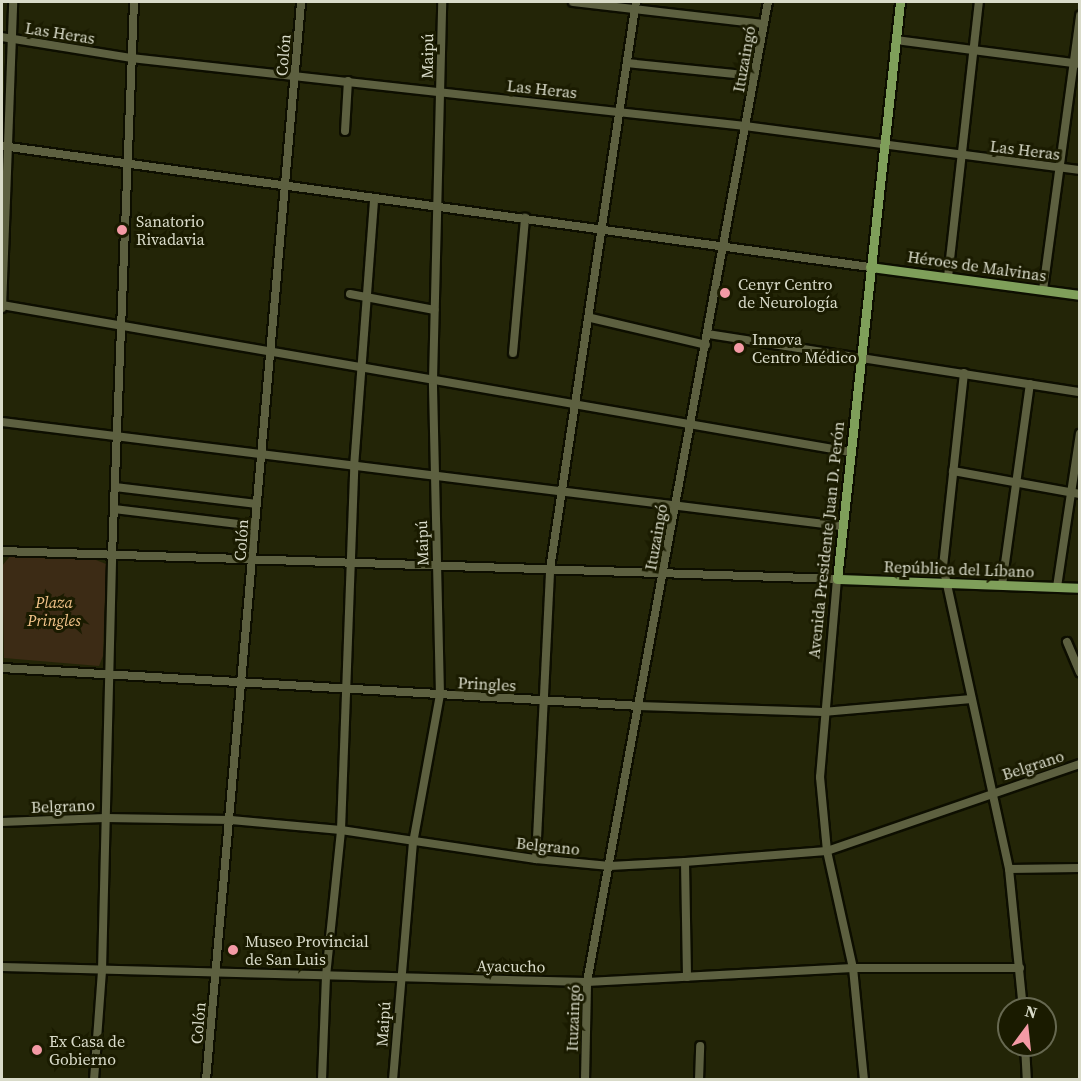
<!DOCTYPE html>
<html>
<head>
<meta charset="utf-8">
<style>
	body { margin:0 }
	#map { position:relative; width:1081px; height:1081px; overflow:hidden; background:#232507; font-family:"Source Serif 4",serif }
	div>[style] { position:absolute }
	.green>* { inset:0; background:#3c2b15 }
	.roads { filter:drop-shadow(2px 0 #0d0e00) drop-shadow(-2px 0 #0d0e00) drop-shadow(0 2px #0d0e00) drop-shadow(0 -2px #0d0e00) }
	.minor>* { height:8px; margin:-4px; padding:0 4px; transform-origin:4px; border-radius:4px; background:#5d6040 }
	.major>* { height:9px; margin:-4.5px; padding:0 4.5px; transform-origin:4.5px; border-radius:4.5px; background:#7f9f5a }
	.dots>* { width:16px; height:16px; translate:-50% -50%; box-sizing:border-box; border:3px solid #1a1b00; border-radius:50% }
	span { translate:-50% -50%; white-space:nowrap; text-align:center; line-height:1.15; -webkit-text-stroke:6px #1a1b00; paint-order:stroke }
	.street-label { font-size:16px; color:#d9dbc9 }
	.poi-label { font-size:16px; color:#d9dbc9 }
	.left { translate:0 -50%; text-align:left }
	.park-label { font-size:16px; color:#f3c489; font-style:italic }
	.frame { position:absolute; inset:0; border:3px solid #d9dbc9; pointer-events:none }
	.north { position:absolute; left:997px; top:997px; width:60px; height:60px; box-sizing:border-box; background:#1a1b00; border:2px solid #666850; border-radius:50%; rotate:15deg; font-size:16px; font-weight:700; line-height:24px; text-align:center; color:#d9dbc9 }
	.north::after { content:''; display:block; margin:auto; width:21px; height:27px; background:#f49aa5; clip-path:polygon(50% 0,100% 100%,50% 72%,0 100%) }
</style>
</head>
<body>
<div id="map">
	<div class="green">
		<i style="clip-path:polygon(11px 555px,96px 560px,106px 564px,103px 656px,99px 666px,4px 658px,2px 566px)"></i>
	</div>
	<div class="roads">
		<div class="minor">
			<i style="left:573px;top:2px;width:192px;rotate:6.6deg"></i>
			<i style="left:2px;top:37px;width:131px;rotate:9.2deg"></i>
			<i style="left:131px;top:58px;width:618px;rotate:6.32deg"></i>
			<i style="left:745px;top:126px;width:338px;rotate:7.5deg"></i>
			<i style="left:896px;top:40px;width:186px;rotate:7.4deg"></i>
			<i style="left:627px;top:63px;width:128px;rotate:5.8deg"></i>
			<i style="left:345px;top:131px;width:50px;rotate:-86.6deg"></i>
			<i style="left:2px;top:146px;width:876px;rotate:7.94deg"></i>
			<i style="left:948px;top:277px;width:277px;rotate:-83.6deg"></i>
			<i style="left:1043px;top:290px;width:277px;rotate:-82.3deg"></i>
			<i style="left:350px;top:294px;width:86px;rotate:10.7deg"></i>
			<i style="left:2px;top:305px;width:861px;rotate:9.83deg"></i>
			<i style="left:2px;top:308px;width:306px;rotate:-87.9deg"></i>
			<i style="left:591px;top:318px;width:118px;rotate:13.2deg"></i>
			<i style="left:708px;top:334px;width:376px;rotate:8.9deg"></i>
			<i style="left:513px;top:353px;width:136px;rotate:-84.9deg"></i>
			<i style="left:964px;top:373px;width:194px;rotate:96.2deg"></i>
			<i style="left:943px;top:566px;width:310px;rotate:77.7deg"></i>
			<i style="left:1009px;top:869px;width:141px;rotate:84.3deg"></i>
			<i style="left:2px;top:422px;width:845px;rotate:7.07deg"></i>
			<i style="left:953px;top:471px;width:129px;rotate:10.3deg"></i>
			<i style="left:115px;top:487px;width:143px;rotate:6.8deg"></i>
			<i style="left:114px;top:509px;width:142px;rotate:6.9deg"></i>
			<i style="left:2px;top:551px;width:835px;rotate:1.92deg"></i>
			<i style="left:837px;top:579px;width:199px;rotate:94.9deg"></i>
			<i style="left:820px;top:777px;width:74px;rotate:84.6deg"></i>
			<i style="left:827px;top:851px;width:120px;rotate:77.5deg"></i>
			<i style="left:853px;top:968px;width:113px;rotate:84.4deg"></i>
			<i style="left:1002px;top:585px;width:203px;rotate:-82.1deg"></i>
			<i style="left:1057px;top:587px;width:155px;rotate:-81.5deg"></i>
			<i style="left:1067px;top:642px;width:33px;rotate:67deg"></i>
			<i style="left:2px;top:668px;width:638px;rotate:3.41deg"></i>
			<i style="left:639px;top:706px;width:184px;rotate:1.9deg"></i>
			<i style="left:823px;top:712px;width:149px;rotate:-5deg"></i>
			<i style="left:2px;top:822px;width:103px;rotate:-2.2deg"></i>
			<i style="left:105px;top:818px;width:126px;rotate:0.9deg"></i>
			<i style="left:231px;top:820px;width:110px;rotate:5.2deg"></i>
			<i style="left:341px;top:830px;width:197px;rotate:8.5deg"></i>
			<i style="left:536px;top:859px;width:74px;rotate:5.4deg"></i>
			<i style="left:610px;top:866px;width:75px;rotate:-3.1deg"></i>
			<i style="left:685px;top:862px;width:142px;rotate:-4.4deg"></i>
			<i style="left:827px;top:851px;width:268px;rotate:-19deg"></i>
			<i style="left:536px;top:859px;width:290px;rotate:-87.2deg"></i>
			<i style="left:550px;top:569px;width:573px;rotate:-81.38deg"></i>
			<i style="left:685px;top:862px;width:115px;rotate:89deg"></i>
			<i style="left:1009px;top:869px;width:71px;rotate:-0.8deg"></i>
			<i style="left:2px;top:967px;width:585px;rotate:1.47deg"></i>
			<i style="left:587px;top:982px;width:266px;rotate:-3deg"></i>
			<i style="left:853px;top:968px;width:167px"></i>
			<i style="left:1025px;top:1045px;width:35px;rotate:87deg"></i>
			<i style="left:94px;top:1080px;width:109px;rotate:-85.8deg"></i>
			<i style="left:102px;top:971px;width:416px;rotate:-88.6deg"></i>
			<i style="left:112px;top:555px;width:553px;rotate:-87.72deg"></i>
			<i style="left:206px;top:1080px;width:1082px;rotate:-84.96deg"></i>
			<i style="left:322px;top:1080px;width:104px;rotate:-87.8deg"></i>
			<i style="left:326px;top:976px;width:147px;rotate:-84.1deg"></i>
			<i style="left:341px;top:830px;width:363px;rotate:-87.9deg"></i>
			<i style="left:354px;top:467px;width:269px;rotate:-85.7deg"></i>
			<i style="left:393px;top:1080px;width:238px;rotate:-85.2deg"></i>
			<i style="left:413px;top:843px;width:150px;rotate:-79.7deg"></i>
			<i style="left:440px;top:695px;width:315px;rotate:-91.3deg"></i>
			<i style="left:433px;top:380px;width:378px;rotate:-88.6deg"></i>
			<i style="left:585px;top:1080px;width:98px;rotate:-88.8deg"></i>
			<i style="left:587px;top:982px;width:997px;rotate:-79.54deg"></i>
			<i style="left:699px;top:1080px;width:34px;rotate:-88deg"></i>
		</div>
		<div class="major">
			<i style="left:900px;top:2px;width:580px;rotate:96.23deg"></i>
			<i style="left:837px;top:579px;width:243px;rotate:2.1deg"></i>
			<i style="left:870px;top:267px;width:212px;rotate:7.6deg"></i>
		</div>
	</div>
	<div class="dots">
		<i style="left:122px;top:230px;background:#f49aa5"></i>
		<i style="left:725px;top:293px;background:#f49aa5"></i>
		<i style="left:739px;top:348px;background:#f49aa5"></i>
		<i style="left:233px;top:950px;background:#f49aa5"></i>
		<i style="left:37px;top:1050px;background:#f49aa5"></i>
	</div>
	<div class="street-label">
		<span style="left:60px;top:33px;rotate:9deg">Las Heras</span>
		<span style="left:283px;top:55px;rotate:-85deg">Colón</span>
		<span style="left:427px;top:56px;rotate:-89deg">Maipú</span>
		<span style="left:744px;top:59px;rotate:-80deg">Ituzaingó</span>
		<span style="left:542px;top:89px;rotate:6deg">Las Heras</span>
		<span style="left:1025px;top:150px;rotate:7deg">Las Heras</span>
		<span style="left:977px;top:266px;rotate:8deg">Héroes de Malvinas</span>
		<span style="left:656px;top:537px;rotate:-80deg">Ituzaingó</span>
		<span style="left:241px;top:540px;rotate:-86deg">Colón</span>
		<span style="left:826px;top:540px;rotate:-84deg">Avenida Presidente Juan D. Perón</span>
		<span style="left:422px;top:543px;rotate:-92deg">Maipú</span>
		<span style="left:959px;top:569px;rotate:2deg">República del Líbano</span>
		<span style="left:487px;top:684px;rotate:3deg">Pringles</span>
		<span style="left:1033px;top:765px;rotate:-18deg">Belgrano</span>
		<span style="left:63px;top:806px;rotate:-2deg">Belgrano</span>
		<span style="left:548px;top:846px;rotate:6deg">Belgrano</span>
		<span style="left:511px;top:966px;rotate:1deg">Ayacucho</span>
		<span style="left:573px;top:1018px;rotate:-88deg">Ituzaingó</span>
		<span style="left:198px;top:1023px;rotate:-85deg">Colón</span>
		<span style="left:383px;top:1024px;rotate:-86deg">Maipú</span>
	</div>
	<div class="poi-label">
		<span class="left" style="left:136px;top:230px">Sanatorio<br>Rivadavia</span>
		<span class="left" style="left:738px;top:293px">Cenyr Centro<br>de Neurología</span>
		<span class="left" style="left:752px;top:348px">Innova<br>Centro Médico</span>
		<span class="left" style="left:245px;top:950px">Museo Provincial<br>de San Luis</span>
		<span class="left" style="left:49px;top:1050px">Ex Casa de<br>Gobierno</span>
	</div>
	<div class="park-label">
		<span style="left:54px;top:611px">Plaza<br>Pringles</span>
	</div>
	<div class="frame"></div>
	<div class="north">N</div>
</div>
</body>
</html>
